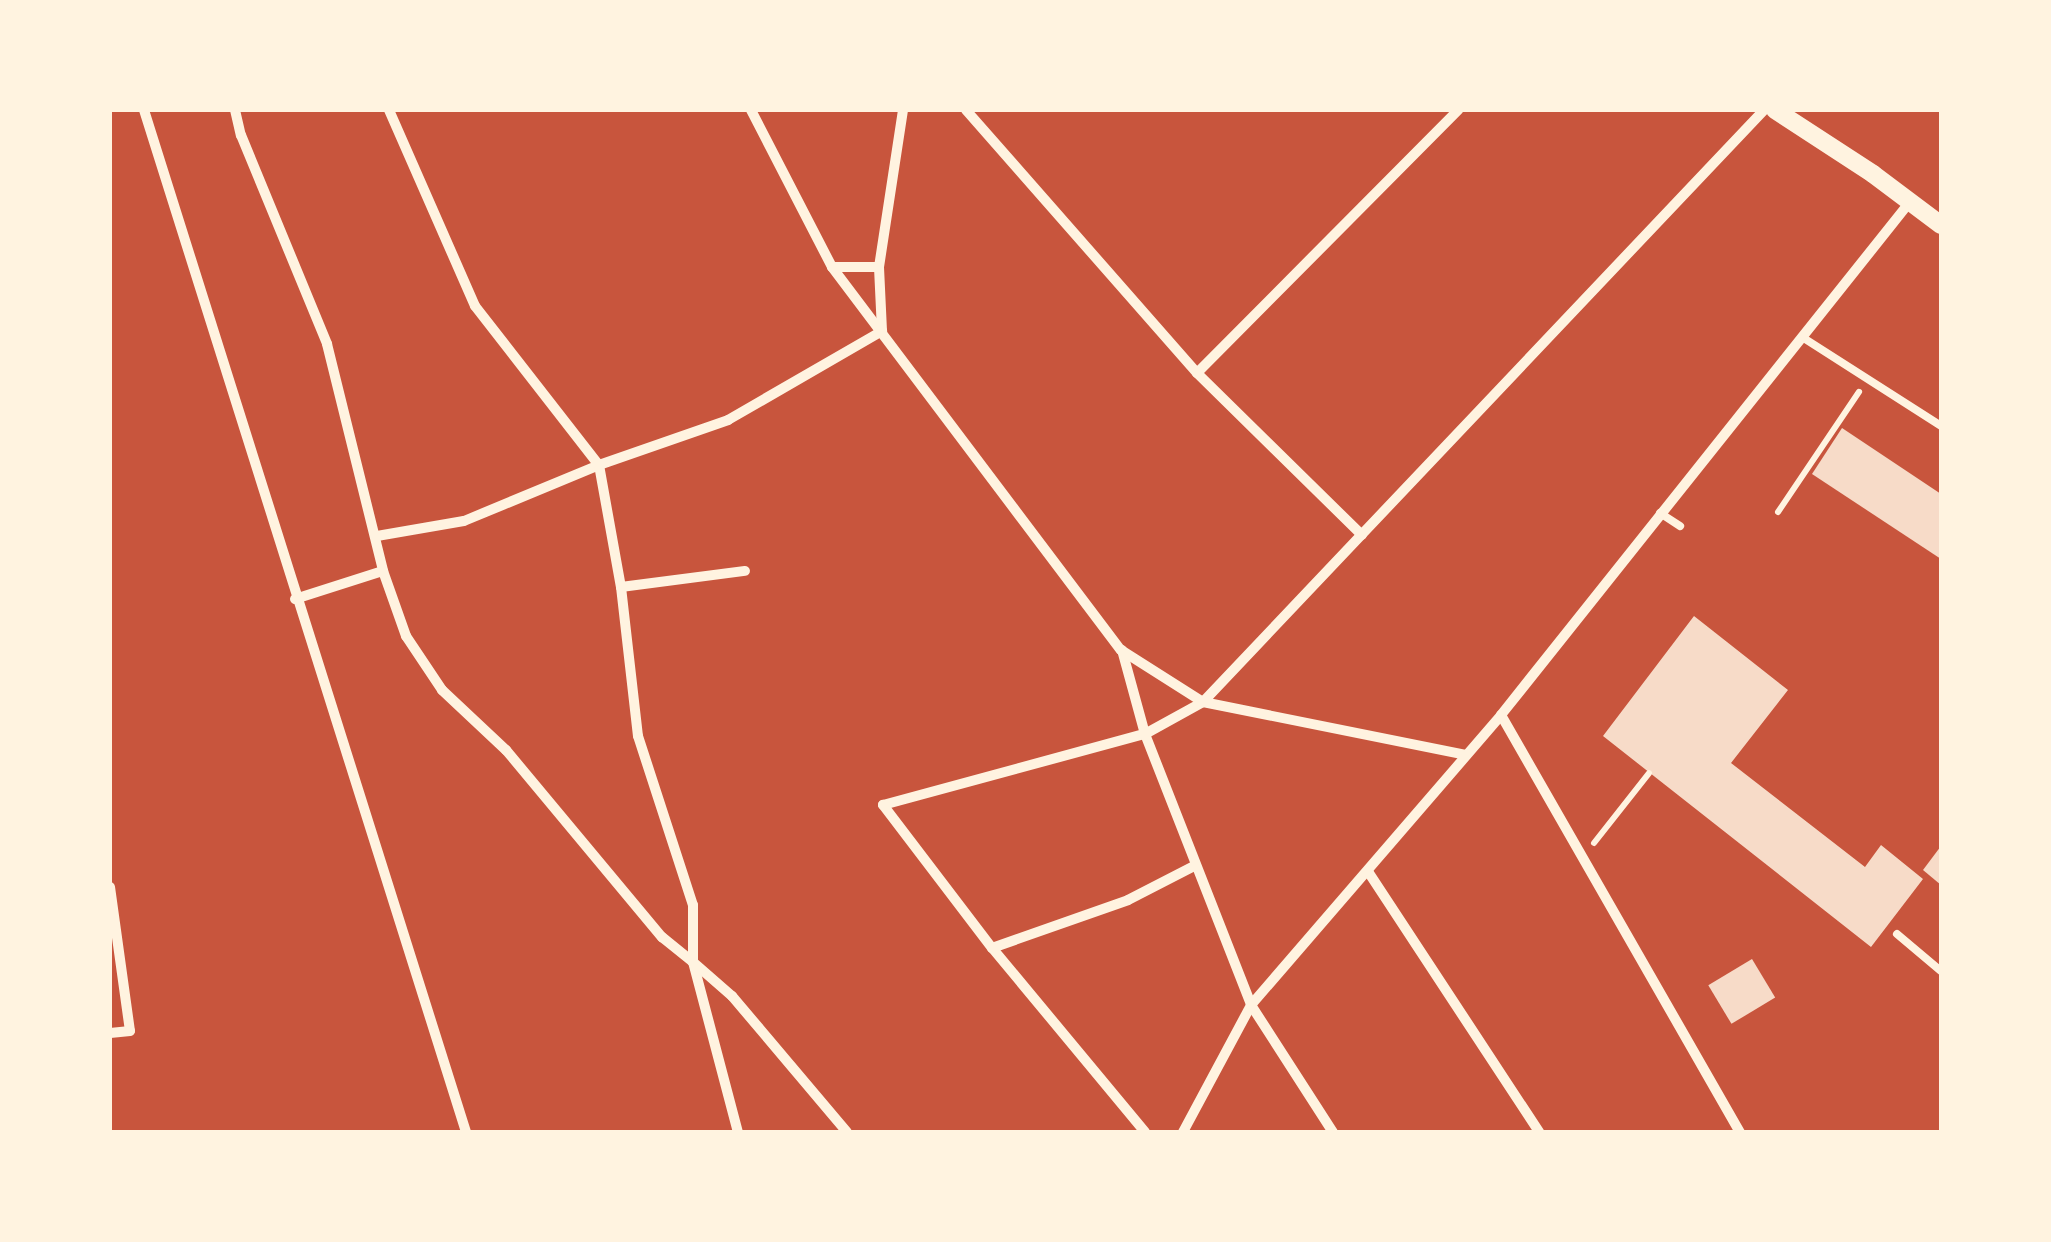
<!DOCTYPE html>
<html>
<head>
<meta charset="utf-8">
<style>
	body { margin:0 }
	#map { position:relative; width:2051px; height:1242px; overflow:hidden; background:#c8553d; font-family:Georgia,serif }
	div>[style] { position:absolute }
	.building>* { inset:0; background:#f7dbc8; transform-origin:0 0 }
	.path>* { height:6px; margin:-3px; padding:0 3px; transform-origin:3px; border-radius:3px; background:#fff3e0 }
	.service>* { height:8px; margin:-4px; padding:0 4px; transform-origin:4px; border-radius:4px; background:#fff3e0 }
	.minor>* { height:10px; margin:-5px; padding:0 5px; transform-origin:5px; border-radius:5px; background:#fff3e0 }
	.tertiary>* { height:18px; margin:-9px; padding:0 9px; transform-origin:9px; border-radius:9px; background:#fff3e0 }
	span { translate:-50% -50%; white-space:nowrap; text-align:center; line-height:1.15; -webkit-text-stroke:10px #fff3e0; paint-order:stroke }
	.frame { position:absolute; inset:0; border:112px solid #fff3e0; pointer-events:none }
</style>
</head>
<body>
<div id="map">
	<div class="building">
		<i style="clip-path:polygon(1842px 428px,1941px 494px,1941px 559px,1812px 474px)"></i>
		<i style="clip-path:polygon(1694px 616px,1788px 690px,1731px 763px,1865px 867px,1881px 845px,1923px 879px,1871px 947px,1603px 736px)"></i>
		<i style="clip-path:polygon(1941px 846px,1941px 885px,1923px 870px)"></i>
		<i style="left:1752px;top:959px;width:45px;height:51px;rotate:59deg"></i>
	</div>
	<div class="path">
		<i style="left:1778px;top:512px;width:145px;rotate:-56deg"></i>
		<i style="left:1594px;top:843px;width:89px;rotate:-51.8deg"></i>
	</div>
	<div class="service">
		<i style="left:1802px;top:337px;width:165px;rotate:32.6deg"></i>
		<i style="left:1660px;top:513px;width:24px;rotate:33deg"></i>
		<i style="left:1897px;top:934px;width:57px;rotate:40.1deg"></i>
	</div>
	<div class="minor">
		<i style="left:144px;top:110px;width:1072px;rotate:72.51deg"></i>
		<i style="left:235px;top:110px;width:26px;rotate:77deg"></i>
		<i style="left:241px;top:135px;width:226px;rotate:67.6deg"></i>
		<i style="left:327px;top:344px;width:234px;rotate:76.1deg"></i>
		<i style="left:383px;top:571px;width:69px;rotate:70.5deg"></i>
		<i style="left:406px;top:636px;width:65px;rotate:56.3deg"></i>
		<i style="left:442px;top:690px;width:88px;rotate:43.2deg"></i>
		<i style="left:506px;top:750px;width:244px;rotate:50.2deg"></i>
		<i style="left:662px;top:937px;width:40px;rotate:39deg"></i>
		<i style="left:693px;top:962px;width:176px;rotate:75.2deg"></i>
		<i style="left:389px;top:110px;width:214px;rotate:66.3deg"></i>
		<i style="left:475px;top:306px;width:202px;rotate:52.1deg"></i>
		<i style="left:599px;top:465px;width:124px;rotate:79.8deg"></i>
		<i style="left:621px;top:587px;width:150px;rotate:83.5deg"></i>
		<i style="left:638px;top:736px;width:178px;rotate:72deg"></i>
		<i style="left:693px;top:905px;width:57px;rotate:90deg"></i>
		<i style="left:693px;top:962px;width:52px;rotate:41.1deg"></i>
		<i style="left:732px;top:996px;width:178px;rotate:49.8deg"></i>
		<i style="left:751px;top:110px;width:177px;rotate:62.7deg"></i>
		<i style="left:832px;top:267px;width:480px;rotate:53deg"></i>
		<i style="left:1121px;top:650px;width:97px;rotate:32.4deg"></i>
		<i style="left:1203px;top:702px;width:268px;rotate:11.4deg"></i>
		<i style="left:966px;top:110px;width:350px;rotate:48.7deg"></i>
		<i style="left:1197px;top:373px;width:231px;rotate:44.5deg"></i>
		<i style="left:832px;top:267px;width:47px"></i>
		<i style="left:1197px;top:373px;width:371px;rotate:-45.2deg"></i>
		<i style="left:377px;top:536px;width:88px;rotate:-9.8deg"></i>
		<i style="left:464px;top:521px;width:146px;rotate:-22.5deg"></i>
		<i style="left:599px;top:465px;width:137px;rotate:-19.2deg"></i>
		<i style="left:728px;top:420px;width:178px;rotate:-30deg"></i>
		<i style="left:882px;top:331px;width:64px;rotate:-92.7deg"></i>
		<i style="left:879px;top:267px;width:159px;rotate:-81.3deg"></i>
		<i style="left:621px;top:587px;width:125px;rotate:-7.4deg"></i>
		<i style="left:295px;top:599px;width:92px;rotate:-17.7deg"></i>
		<i style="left:1122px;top:650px;width:87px;rotate:74.7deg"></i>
		<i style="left:1145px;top:734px;width:291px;rotate:68.6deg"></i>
		<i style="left:1251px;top:1005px;width:151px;rotate:57.2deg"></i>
		<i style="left:1501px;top:715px;width:481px;rotate:60.2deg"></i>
		<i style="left:1369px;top:873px;width:310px;rotate:56.7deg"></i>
		<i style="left:110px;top:887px;width:145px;rotate:82.1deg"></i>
		<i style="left:130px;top:1031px;width:20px;rotate:174deg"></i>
		<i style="left:992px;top:948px;width:144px;rotate:-19.4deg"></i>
		<i style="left:1128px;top:900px;width:76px;rotate:-27.2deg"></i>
		<i style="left:1145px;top:1132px;width:239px;rotate:-129.7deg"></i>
		<i style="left:992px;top:948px;width:180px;rotate:-127.3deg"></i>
		<i style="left:883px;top:805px;width:271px;rotate:-15.2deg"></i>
		<i style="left:1145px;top:734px;width:66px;rotate:-28.9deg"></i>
		<i style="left:1203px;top:702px;width:816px;rotate:-46.54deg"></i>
		<i style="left:1183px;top:1132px;width:144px;rotate:-61.8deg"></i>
		<i style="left:1251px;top:1005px;width:383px;rotate:-49.2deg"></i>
		<i style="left:1501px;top:715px;width:655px;rotate:-51.45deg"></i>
	</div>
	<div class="tertiary">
		<i style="left:1775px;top:110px;width:117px;rotate:33.1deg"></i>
		<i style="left:1873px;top:174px;width:85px;rotate:36.9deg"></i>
	</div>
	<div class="frame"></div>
</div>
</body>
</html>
